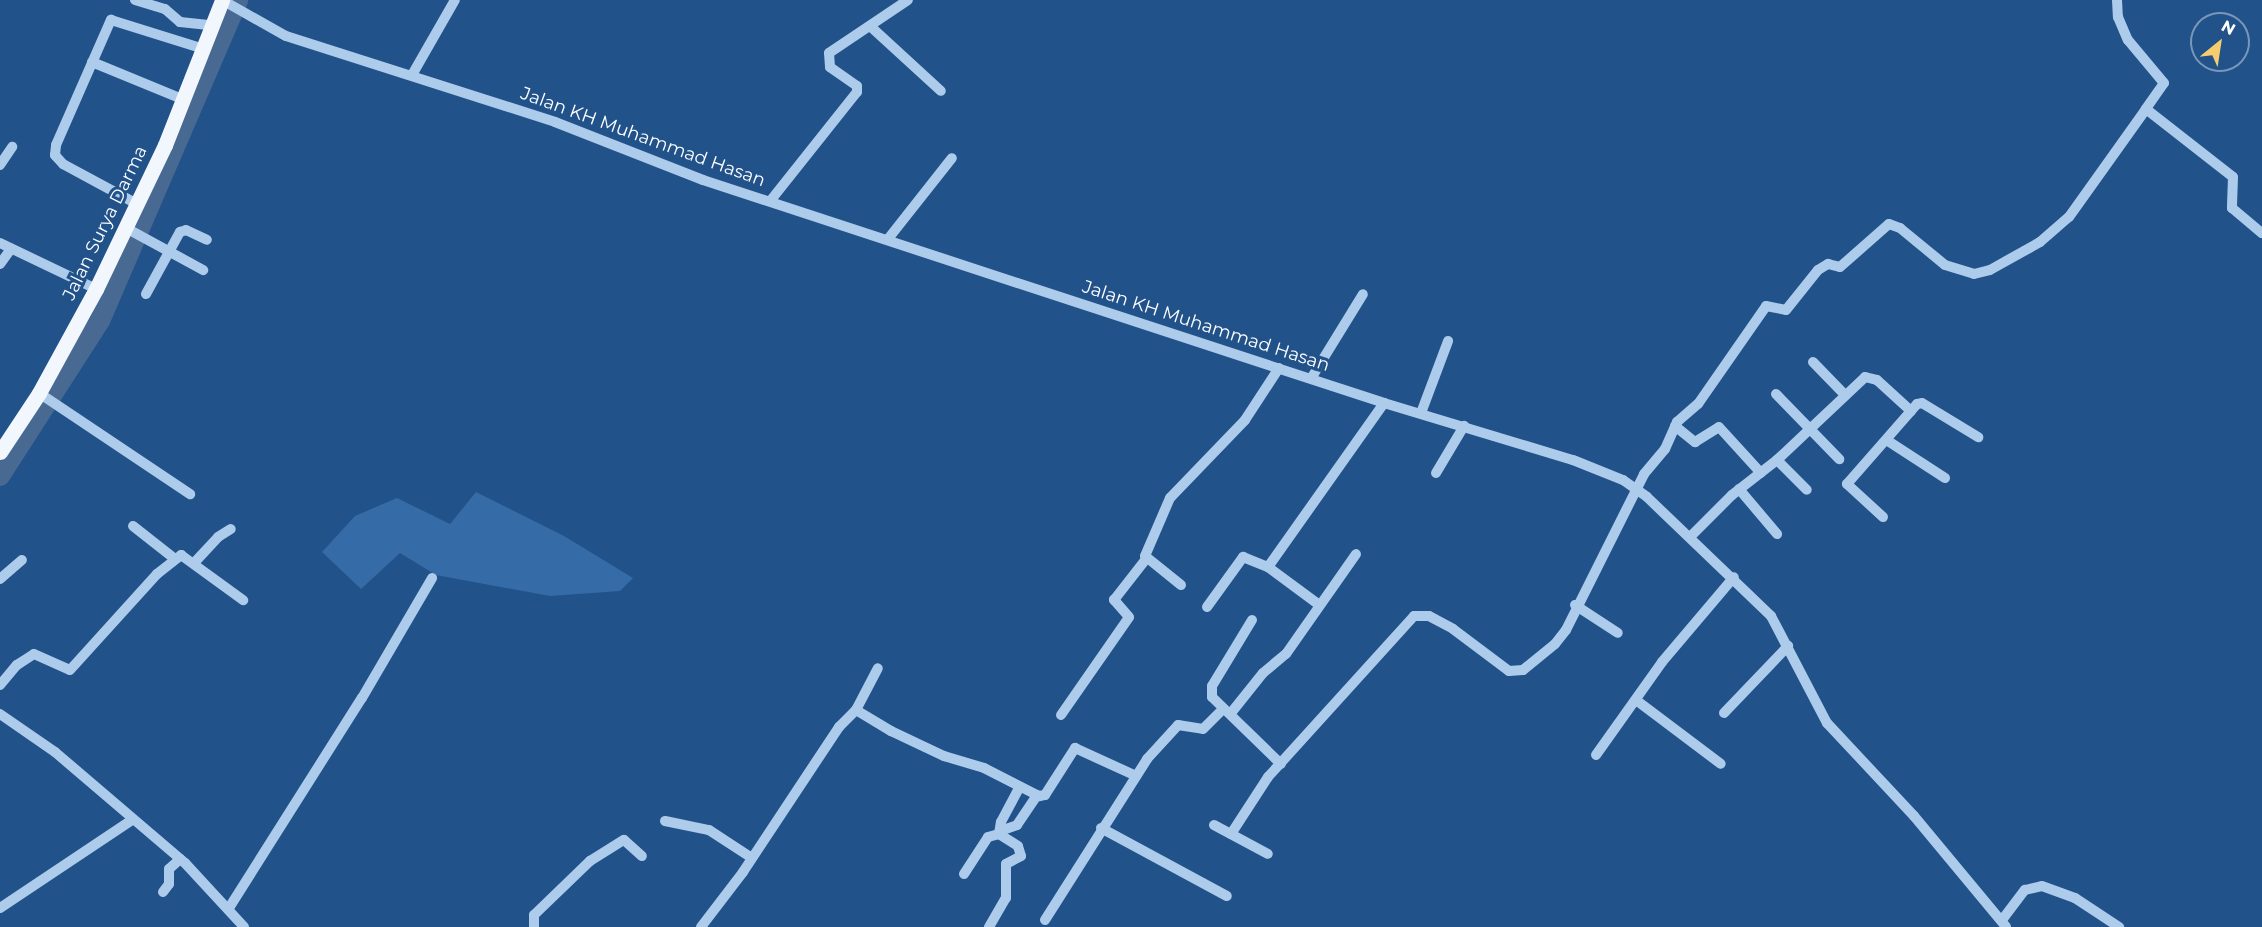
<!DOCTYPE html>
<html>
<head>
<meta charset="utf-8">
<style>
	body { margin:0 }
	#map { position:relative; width:2262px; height:927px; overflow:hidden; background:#21528a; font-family:Montserrat,sans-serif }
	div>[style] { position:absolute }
	.green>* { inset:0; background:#356ca7 }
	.river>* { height:20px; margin:-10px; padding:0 10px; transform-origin:10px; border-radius:10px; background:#486a92 }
	.minor>* { height:10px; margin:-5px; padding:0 5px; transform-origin:5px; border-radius:5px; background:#adcbeb }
	.major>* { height:15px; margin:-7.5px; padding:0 7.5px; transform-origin:7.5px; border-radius:7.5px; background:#f2f7fe }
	span { translate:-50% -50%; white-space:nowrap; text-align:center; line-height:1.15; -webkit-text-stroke:6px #21528a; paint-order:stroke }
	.street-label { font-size:18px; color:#fff }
	.north { position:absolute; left:2190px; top:12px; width:60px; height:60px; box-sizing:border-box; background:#21528a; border:2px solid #7a97b9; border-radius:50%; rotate:30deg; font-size:16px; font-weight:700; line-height:24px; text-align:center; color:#fff }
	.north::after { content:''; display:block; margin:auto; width:21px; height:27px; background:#f7cc6f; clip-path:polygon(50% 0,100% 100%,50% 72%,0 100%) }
</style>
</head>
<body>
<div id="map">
	<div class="green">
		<i style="clip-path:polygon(476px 492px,564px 536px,633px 578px,620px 591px,550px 596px,436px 575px,400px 553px,361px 589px,322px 552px,355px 516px,397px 498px,450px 524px)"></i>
	</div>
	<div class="river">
		<i style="left:0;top:476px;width:184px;rotate:-57.2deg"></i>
		<i style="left:100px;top:321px;width:349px;rotate:-66.7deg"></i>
	</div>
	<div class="minor">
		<i style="left:135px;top:0;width:31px;rotate:17deg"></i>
		<i style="left:165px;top:9px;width:20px;rotate:41deg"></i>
		<i style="left:180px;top:22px;width:31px;rotate:6deg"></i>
		<i style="left:222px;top:0;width:73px;rotate:29.4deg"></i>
		<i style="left:286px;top:36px;width:282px;rotate:17.7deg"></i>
		<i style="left:555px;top:122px;width:159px;rotate:21.4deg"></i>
		<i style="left:703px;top:180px;width:717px;rotate:18.13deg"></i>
		<i style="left:1384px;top:403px;width:197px;rotate:16.8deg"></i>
		<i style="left:1573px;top:460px;width:54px;rotate:21.8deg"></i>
		<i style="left:1623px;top:480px;width:29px;rotate:35deg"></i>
		<i style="left:1647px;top:497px;width:172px;rotate:43.8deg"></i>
		<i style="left:1771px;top:616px;width:121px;rotate:62.4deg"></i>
		<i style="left:1827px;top:723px;width:127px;rotate:46.9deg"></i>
		<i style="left:1914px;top:816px;width:144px;rotate:50.3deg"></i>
		<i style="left:2117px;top:0;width:17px;rotate:87deg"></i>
		<i style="left:2118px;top:17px;width:25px;rotate:67deg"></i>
		<i style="left:2128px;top:40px;width:56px;rotate:50.1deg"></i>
		<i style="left:2164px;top:83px;width:32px;rotate:125deg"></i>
		<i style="left:2146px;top:109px;width:110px;rotate:38deg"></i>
		<i style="left:2233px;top:177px;width:31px;rotate:92deg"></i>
		<i style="left:2232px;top:208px;width:39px;rotate:40deg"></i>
		<i style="left:870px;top:26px;width:96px;rotate:42.5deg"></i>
		<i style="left:92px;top:62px;width:97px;rotate:22.3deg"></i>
		<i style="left:412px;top:75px;width:86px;rotate:-60.2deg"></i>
		<i style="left:0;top:165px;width:22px;rotate:-56deg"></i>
		<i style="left:771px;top:200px;width:138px;rotate:-51.5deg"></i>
		<i style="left:857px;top:92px;width:6px;rotate:-90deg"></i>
		<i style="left:857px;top:86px;width:33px;rotate:-145deg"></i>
		<i style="left:830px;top:67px;width:14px;rotate:-94deg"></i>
		<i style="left:829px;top:53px;width:95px;rotate:-33.9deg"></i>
		<i style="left:137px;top:204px;width:84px;rotate:-151.6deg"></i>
		<i style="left:63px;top:164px;width:12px;rotate:-132deg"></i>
		<i style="left:55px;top:155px;width:10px;rotate:-84deg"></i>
		<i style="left:56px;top:145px;width:137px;rotate:-66.3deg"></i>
		<i style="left:111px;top:20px;width:94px;rotate:17.3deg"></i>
		<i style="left:126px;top:228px;width:88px;rotate:28.6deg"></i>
		<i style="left:888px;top:239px;width:103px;rotate:-51.7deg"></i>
		<i style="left:0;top:243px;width:106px;rotate:25.6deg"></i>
		<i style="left:0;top:264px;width:19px;rotate:-54deg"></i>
		<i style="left:146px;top:294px;width:71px;rotate:-61.3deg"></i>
		<i style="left:180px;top:232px;width:6px;rotate:-18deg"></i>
		<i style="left:186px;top:230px;width:23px;rotate:25deg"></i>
		<i style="left:1813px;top:362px;width:46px;rotate:45.9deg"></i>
		<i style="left:1312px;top:377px;width:97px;rotate:-58.4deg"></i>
		<i style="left:39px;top:393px;width:182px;rotate:33.8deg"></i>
		<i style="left:1776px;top:394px;width:91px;rotate:45.9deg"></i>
		<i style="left:1421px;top:413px;width:77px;rotate:-69.4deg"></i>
		<i style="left:1675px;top:426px;width:26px;rotate:39deg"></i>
		<i style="left:1695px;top:442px;width:28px;rotate:-32deg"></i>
		<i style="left:1719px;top:427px;width:62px;rotate:47.6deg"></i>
		<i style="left:1888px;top:441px;width:68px;rotate:33deg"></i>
		<i style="left:1777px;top:460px;width:42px;rotate:45deg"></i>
		<i style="left:1436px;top:473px;width:55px;rotate:-59.2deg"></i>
		<i style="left:1739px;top:489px;width:59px;rotate:49.8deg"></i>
		<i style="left:1883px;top:517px;width:49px;rotate:-137.5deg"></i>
		<i style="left:1847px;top:484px;width:106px;rotate:-48.8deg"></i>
		<i style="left:1917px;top:404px;width:5px;rotate:-11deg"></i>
		<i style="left:1922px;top:403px;width:66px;rotate:31.3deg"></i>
		<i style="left:133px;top:526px;width:53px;rotate:38.2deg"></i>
		<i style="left:1690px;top:537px;width:59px;rotate:-45deg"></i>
		<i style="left:1732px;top:495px;width:57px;rotate:-37.9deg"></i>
		<i style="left:1777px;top:460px;width:121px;rotate:-43.3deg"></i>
		<i style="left:1865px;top:377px;width:12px;rotate:14deg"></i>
		<i style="left:1877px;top:380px;width:46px;rotate:42.4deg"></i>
		<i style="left:194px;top:563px;width:35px;rotate:-47deg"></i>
		<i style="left:218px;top:537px;width:15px;rotate:-32deg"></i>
		<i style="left:1268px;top:567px;width:201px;rotate:-54.7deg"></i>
		<i style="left:0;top:579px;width:29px;rotate:-41deg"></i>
		<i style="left:1181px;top:585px;width:46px;rotate:-141.1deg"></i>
		<i style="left:1145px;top:556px;width:63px;rotate:-66.7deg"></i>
		<i style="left:1170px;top:498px;width:108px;rotate:-46.1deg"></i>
		<i style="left:1245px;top:420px;width:62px;rotate:-56.8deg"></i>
		<i style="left:1575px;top:605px;width:51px;rotate:33.1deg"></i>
		<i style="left:1207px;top:607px;width:62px;rotate:-54.2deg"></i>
		<i style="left:1243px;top:557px;width:27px;rotate:22deg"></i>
		<i style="left:1268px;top:567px;width:62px;rotate:36.5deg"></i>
		<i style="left:1252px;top:620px;width:77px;rotate:121.2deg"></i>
		<i style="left:1212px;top:686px;width:11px;rotate:90deg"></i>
		<i style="left:1212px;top:697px;width:96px;rotate:44.2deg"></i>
		<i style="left:0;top:685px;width:26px;rotate:-50deg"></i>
		<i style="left:17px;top:665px;width:20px;rotate:-33deg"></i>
		<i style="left:34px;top:654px;width:39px;rotate:24deg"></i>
		<i style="left:70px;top:670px;width:130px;rotate:-47.8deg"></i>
		<i style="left:157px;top:574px;width:31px;rotate:-38deg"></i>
		<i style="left:181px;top:555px;width:77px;rotate:36deg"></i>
		<i style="left:1636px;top:700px;width:106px;rotate:37deg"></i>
		<i style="left:856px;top:710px;width:41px;rotate:31deg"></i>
		<i style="left:891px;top:731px;width:59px;rotate:25.3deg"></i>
		<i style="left:944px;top:756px;width:42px;rotate:16.7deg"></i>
		<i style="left:984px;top:768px;width:62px;rotate:27deg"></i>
		<i style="left:1039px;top:796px;width:6px;rotate:-9deg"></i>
		<i style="left:1045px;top:795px;width:56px;rotate:-57.4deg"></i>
		<i style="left:1075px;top:748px;width:65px;rotate:24.6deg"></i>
		<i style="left:1231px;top:713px;width:51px;rotate:-51.3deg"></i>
		<i style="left:1263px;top:673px;width:30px;rotate:-40deg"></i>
		<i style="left:1286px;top:654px;width:122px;rotate:-55deg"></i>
		<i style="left:1724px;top:713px;width:93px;rotate:-46.3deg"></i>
		<i style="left:0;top:714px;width:67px;rotate:34.6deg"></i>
		<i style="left:55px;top:752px;width:171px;rotate:40.5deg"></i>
		<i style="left:185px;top:863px;width:87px;rotate:47.3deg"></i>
		<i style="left:1061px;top:715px;width:119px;rotate:-55.2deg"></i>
		<i style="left:1129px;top:617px;width:23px;rotate:-131deg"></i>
		<i style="left:1114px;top:600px;width:52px;rotate:-52deg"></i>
		<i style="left:1596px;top:755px;width:114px;rotate:-54.6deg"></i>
		<i style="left:1662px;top:662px;width:111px;rotate:-49.7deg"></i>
		<i style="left:665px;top:821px;width:45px;rotate:11.6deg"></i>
		<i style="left:709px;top:830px;width:51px;rotate:33.1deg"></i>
		<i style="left:1214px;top:825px;width:61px;rotate:28.2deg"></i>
		<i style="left:1101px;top:828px;width:143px;rotate:28.4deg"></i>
		<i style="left:1000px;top:831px;width:18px;rotate:-19deg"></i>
		<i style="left:1017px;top:825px;width:36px;rotate:-56deg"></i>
		<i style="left:1231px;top:834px;width:68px;rotate:-57deg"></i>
		<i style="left:1268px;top:777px;width:217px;rotate:-47.8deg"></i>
		<i style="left:1414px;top:616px;width:15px"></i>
		<i style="left:1429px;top:616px;width:27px;rotate:28deg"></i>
		<i style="left:1453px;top:629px;width:70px;rotate:36.9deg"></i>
		<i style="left:1509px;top:671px;width:14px;rotate:-4deg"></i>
		<i style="left:1523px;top:670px;width:41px;rotate:-39.1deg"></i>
		<i style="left:1555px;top:644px;width:18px;rotate:-52deg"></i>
		<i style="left:1566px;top:630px;width:174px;rotate:-63.4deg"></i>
		<i style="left:1644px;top:474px;width:33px;rotate:-50deg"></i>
		<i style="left:1665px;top:449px;width:30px;rotate:-66deg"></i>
		<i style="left:1677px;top:422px;width:28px;rotate:-41deg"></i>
		<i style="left:1698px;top:404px;width:119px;rotate:-55.2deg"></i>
		<i style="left:1766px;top:306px;width:20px;rotate:11deg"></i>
		<i style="left:1786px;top:310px;width:51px;rotate:-51.3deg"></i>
		<i style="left:1818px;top:270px;width:12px;rotate:-31deg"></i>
		<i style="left:1828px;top:264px;width:12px;rotate:14deg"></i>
		<i style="left:1840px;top:267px;width:65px;rotate:-41.3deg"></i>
		<i style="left:1889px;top:224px;width:12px;rotate:20deg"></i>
		<i style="left:1900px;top:228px;width:58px;rotate:39.4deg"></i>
		<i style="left:1945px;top:265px;width:30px;rotate:17deg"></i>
		<i style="left:1974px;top:274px;width:16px;rotate:-14deg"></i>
		<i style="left:1990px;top:270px;width:57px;rotate:-29.2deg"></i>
		<i style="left:2040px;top:242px;width:38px;rotate:-41deg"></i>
		<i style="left:2069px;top:217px;width:133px;rotate:-54.5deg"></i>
		<i style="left:964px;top:874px;width:44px;rotate:-57deg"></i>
		<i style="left:988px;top:837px;width:11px;rotate:-15deg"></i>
		<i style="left:163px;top:892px;width:10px;rotate:-53deg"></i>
		<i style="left:169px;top:884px;width:15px;rotate:-90deg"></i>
		<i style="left:169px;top:869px;width:15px;rotate:-42deg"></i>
		<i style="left:0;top:908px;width:159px;rotate:-33.7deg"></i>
		<i style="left:229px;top:908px;width:249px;rotate:-57.7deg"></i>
		<i style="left:362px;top:698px;width:139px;rotate:-59.7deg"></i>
		<i style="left:1045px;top:920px;width:191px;rotate:-57.6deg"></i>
		<i style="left:1147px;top:759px;width:46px;rotate:-47.6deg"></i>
		<i style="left:1178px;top:725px;width:25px;rotate:9deg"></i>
		<i style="left:1203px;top:729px;width:28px;rotate:-45deg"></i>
		<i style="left:2002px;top:920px;width:38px;rotate:-53deg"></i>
		<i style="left:2025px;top:890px;width:17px;rotate:-13deg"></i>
		<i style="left:2042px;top:886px;width:35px;rotate:20deg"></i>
		<i style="left:2075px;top:898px;width:53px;rotate:33.4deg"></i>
		<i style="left:534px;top:927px;width:12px;rotate:-90deg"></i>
		<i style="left:534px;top:915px;width:78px;rotate:-44deg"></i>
		<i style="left:590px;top:861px;width:40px;rotate:-32deg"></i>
		<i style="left:624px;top:840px;width:24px;rotate:42deg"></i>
		<i style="left:701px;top:927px;width:69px;rotate:-52.6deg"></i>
		<i style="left:743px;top:872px;width:174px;rotate:-56.5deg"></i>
		<i style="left:839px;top:727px;width:24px;rotate:-45deg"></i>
		<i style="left:856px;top:710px;width:47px;rotate:-62.4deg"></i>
		<i style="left:989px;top:927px;width:34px;rotate:-60deg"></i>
		<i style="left:1006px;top:898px;width:34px;rotate:-90deg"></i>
		<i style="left:1006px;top:864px;width:17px;rotate:-28deg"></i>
		<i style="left:1021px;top:856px;width:10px;rotate:-107deg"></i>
		<i style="left:1018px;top:846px;width:22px;rotate:-148deg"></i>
		<i style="left:999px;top:834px;width:12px;rotate:-81deg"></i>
		<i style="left:1001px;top:822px;width:38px;rotate:-62deg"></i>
	</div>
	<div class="major">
		<i style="left:0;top:452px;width:71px;rotate:-56.5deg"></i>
		<i style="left:39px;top:393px;width:119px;rotate:-61.3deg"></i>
		<i style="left:96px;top:289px;width:160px;rotate:-64.4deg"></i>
		<i style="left:165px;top:145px;width:156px;rotate:-68.5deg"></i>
	</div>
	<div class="street-label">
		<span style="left:643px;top:137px;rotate:20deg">Jalan KH Muhammad Hasan</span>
		<span style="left:105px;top:223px;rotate:-64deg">Jalan Surya Darma</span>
		<span style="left:1206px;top:326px;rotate:18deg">Jalan KH Muhammad Hasan</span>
	</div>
	<div class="north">N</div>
</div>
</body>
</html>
